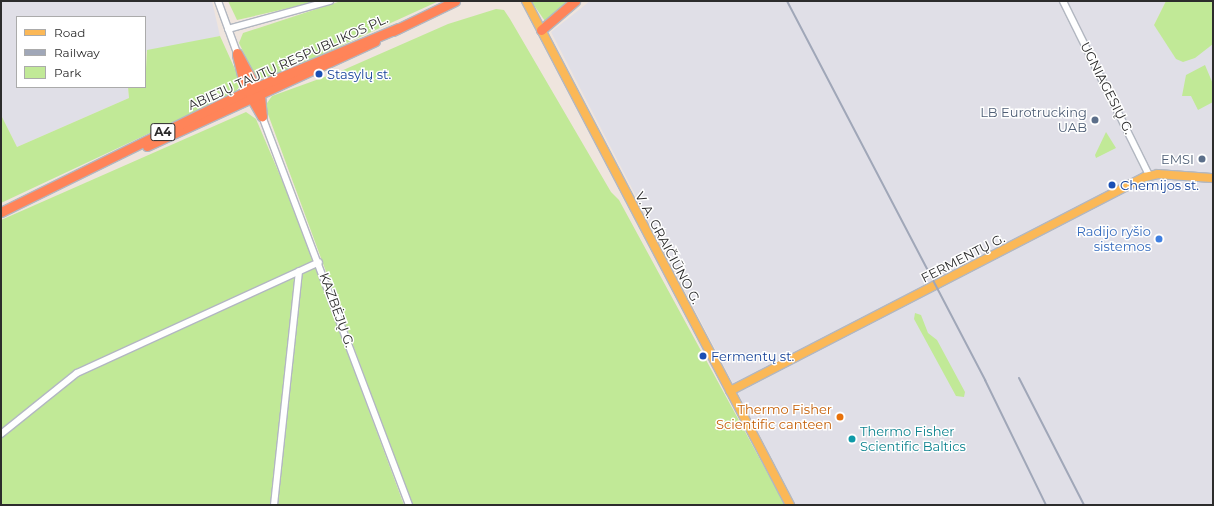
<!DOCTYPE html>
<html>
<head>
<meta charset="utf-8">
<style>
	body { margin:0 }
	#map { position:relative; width:1214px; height:506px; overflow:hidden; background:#efe5de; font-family:Montserrat,sans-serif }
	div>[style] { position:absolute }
	.industrial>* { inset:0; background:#e0dfe7 }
	.green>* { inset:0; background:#c1e997 }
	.roads { filter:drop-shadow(1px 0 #b2b7c1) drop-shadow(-1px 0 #b2b7c1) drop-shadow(0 1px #b2b7c1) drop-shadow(0 -1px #b2b7c1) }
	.minor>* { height:6px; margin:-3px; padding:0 3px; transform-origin:3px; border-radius:3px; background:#fff }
	.major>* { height:8px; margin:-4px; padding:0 4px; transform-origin:4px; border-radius:4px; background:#fbb857 }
	.highway>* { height:9px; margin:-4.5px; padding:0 4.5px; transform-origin:4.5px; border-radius:4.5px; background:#ff8459 }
	.rail>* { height:2px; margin:-1px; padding:0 1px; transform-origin:1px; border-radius:1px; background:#a0a7b8 }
	.dots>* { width:11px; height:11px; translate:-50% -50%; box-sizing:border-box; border:2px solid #fff; border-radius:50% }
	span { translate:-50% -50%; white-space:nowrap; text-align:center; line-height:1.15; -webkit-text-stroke:3px #fff; paint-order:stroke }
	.shield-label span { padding:1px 3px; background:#fff; border:1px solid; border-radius:3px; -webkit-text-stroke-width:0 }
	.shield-label { font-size:12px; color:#2c2c2c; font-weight:700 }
	.street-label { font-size:13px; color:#2c2c2c }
	.transit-label { font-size:13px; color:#164399 }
	.left { translate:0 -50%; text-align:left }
	.service-label { font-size:13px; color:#4e5e75 }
	.right { translate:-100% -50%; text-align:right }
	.shop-label { font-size:13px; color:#366cbe }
	.food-label { font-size:13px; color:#c56008 }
	.culture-label { font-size:13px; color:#0d838f }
	.frame { position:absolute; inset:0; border:2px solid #2c2c2c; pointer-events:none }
	.legend { position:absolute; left:16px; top:16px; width:130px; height:72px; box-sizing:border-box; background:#fff; border:1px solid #ababab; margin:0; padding:5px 7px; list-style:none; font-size:12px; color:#2c2c2c }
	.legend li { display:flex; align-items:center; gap:8px; height:20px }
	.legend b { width:20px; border:1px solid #ababab }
</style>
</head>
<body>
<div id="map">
	<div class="industrial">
		<i style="clip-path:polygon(1px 1px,212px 1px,220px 36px,145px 52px,145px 17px,17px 17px,17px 87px,128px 87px,129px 98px,17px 147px,1px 115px)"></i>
		<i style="clip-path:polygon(590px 1px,1166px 1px,1154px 25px,1209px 47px,1213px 44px,1213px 505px,796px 505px,551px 32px)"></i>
	</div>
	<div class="green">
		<i style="clip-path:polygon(228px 1px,320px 1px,237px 20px)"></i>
		<i style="clip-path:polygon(341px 1px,439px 1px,268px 79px,255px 76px,239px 43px,243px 33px)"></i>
		<i style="clip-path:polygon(531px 1px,570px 1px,545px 21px)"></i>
		<i style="clip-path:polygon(1166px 1px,1213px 1px,1213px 44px,1195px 58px,1183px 62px,1176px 59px,1154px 25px)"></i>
		<i style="clip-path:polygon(496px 9px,504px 10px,510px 19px,611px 192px,619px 200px,785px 505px,412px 505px,265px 106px,272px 96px,341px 71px,448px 24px)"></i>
		<i style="clip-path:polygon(220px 36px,239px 78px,241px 84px,235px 93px,1px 203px,1px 115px,17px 147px,129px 98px,128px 87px,145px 87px,147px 50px)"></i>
		<i style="clip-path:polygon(1205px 65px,1213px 84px,1213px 102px,1198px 110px,1191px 96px,1182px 96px,1186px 75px)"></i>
		<i style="clip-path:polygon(246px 112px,256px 119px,293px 206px,404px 505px,1px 505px,1px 220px)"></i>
		<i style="clip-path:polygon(1106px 132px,1116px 148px,1096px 158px,1095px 155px)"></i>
		<i style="clip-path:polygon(915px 313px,921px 315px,928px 333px,937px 340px,965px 392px,964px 397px,956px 396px,914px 319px)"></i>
	</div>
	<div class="roads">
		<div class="minor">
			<i style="left:218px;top:1px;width:55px;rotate:69.9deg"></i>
			<i style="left:1063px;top:1px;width:194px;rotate:63.7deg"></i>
			<i style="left:228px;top:29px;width:106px;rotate:-15.4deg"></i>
			<i style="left:262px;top:116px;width:416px;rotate:69.3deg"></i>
			<i style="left:1px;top:434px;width:97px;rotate:-38.8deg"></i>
			<i style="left:77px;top:373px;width:266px;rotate:-24.6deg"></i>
			<i style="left:274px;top:505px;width:235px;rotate:-83.9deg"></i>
		</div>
		<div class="major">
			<i style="left:526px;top:1px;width:569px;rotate:62.35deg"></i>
			<i style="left:730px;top:391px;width:467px;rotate:-27.3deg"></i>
			<i style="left:1145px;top:177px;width:13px;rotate:-13deg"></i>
			<i style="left:1158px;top:174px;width:55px;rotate:4.2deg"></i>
		</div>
		<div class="highway">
			<i style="left:541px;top:30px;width:45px;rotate:-40.5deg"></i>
			<i style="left:393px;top:31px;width:69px;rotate:-25.8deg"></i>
			<i style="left:237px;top:53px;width:48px;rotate:61.3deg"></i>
			<i style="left:260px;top:95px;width:21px;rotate:85deg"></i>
			<i style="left:237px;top:55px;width:33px;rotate:76deg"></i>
			<i style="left:245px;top:87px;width:34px;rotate:60deg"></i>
			<i style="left:147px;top:146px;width:251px;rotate:-24.7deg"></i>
			<i style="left:1px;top:212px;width:274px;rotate:-26.2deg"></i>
			<i style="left:247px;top:91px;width:164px;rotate:-22.6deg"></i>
		</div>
	</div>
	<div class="rail">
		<i style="left:787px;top:1px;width:428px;rotate:62.4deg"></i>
		<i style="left:985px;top:380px;width:139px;rotate:64deg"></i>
		<i style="left:1019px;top:378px;width:143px;rotate:62.9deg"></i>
	</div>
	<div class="dots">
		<i style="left:319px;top:74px;background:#1a4fb4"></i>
		<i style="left:1095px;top:120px;background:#5c6f8a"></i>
		<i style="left:1202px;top:159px;background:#5c6f8a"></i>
		<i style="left:1112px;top:185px;background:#1a4fb4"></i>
		<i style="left:1159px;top:239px;background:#3f7fe0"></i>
		<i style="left:703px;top:356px;background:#1a4fb4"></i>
		<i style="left:840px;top:417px;background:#e8710a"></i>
		<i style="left:852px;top:439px;background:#0f9aa8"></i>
	</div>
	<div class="shield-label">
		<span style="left:163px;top:132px">A4</span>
	</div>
	<div class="street-label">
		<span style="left:288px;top:62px;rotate:-24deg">ABIEJŲ TAUTŲ RESPUBLIKOS PL.</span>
		<span style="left:1107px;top:88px;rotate:63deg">UGNIAGESIŲ G.</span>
		<span style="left:668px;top:248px;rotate:62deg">V. A. GRAIČIŪNO G.</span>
		<span style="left:963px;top:258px;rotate:-27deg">FERMENTŲ G.</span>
		<span style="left:337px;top:310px;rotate:70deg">KAZBĖJŲ G.</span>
	</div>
	<div class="transit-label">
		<span class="left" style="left:327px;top:74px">Stasylų st.</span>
		<span class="left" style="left:1120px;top:185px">Chemijos st.</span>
		<span class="left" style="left:711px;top:356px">Fermentų st.</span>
	</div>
	<div class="service-label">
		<span class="right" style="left:1087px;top:120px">LB Eurotrucking<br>UAB</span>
		<span class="right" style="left:1194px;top:159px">EMSI</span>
	</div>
	<div class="shop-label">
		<span class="right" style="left:1151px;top:239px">Radijo ryšio<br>sistemos</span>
	</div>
	<div class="food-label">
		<span class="right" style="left:832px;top:417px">Thermo Fisher<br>Scientific canteen</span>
	</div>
	<div class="culture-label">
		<span class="left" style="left:860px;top:439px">Thermo Fisher<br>Scientific Baltics</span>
	</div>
	<div class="frame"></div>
	<ul class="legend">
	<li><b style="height:5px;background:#fbb857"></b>Road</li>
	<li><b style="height:5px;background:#a0a7b8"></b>Railway</li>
	<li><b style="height:11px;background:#c1e997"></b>Park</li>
	</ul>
</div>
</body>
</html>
